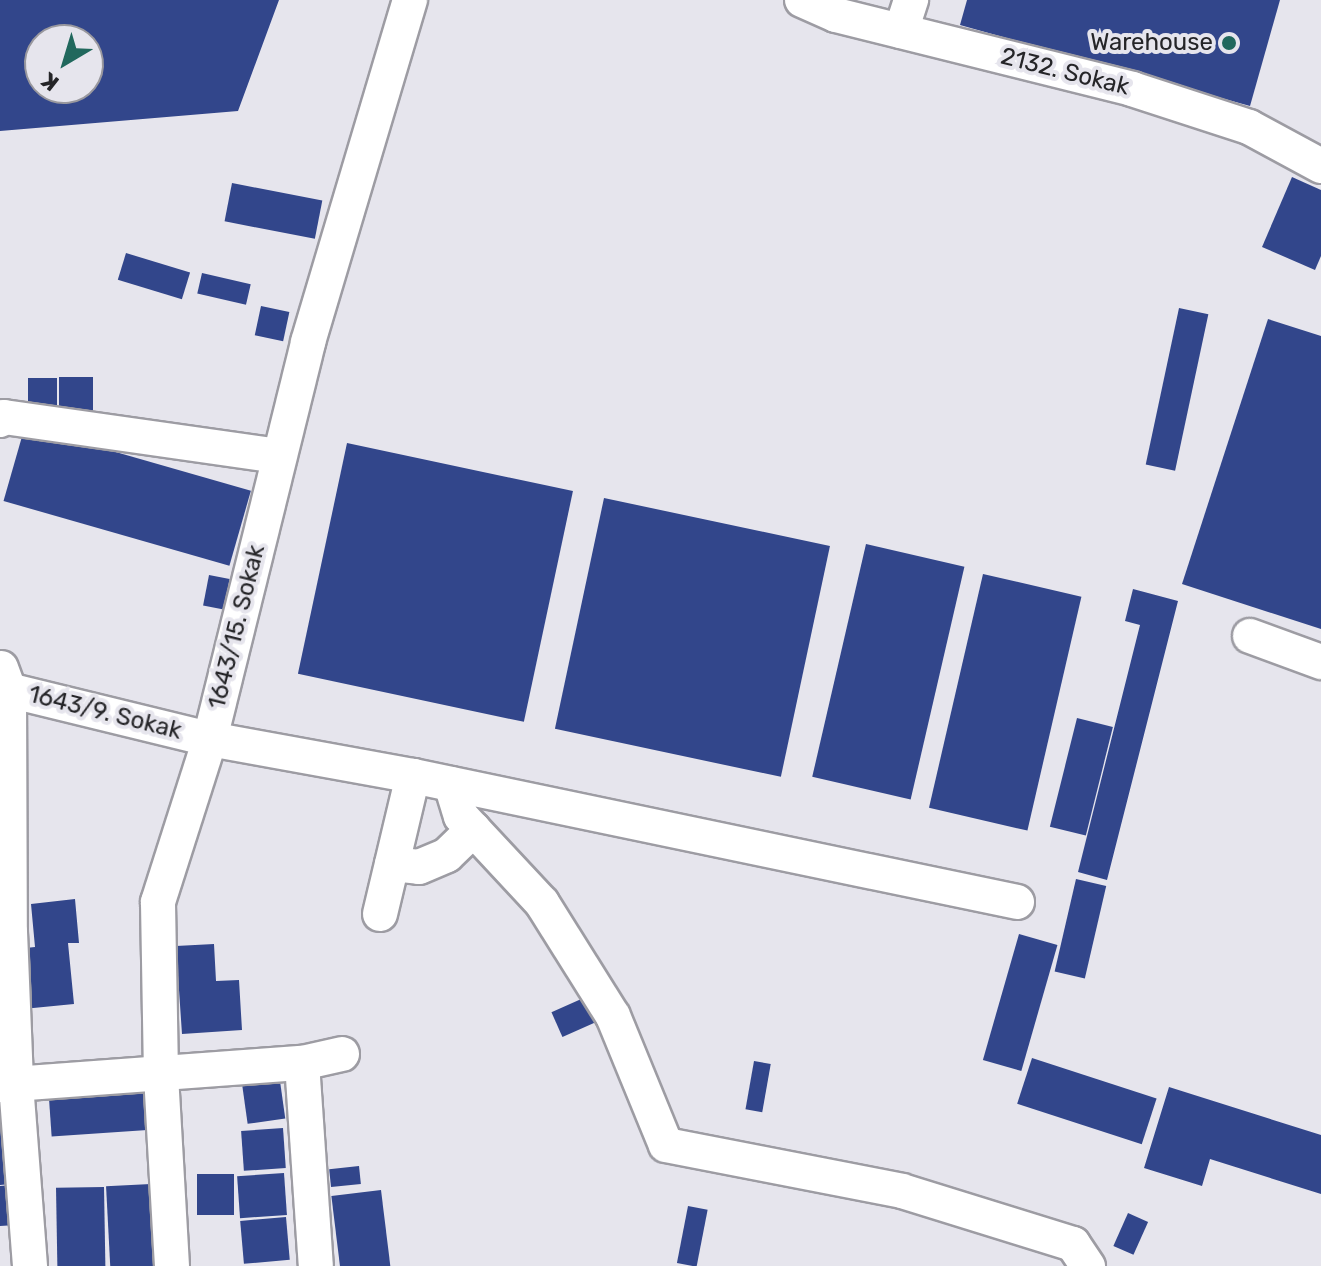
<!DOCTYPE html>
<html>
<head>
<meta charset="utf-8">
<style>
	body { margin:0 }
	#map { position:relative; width:1321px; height:1266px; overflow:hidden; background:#e6e5ed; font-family:Rubik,sans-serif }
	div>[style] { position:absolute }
	.building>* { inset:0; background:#32468b; transform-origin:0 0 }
	.roads { filter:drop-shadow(2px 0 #9d9ca3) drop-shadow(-2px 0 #9d9ca3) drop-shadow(0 2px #9d9ca3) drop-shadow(0 -2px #9d9ca3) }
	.minor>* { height:34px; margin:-17px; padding:0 17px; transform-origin:17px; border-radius:17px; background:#fff }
	.dots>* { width:22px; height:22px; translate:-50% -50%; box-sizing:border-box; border:4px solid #e6e5ed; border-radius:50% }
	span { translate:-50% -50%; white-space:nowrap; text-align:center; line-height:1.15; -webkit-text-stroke:8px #e6e5ed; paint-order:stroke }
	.poi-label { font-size:24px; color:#252528 }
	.right { translate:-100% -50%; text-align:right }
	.street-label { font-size:24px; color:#252528 }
	.north { position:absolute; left:24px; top:24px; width:80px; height:80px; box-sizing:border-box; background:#e6e5ed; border:2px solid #99989e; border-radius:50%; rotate:218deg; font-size:22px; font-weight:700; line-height:32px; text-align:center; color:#252528 }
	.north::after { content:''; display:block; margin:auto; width:28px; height:36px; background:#21685d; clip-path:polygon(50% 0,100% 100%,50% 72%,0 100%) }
</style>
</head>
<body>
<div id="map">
	<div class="building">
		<i style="clip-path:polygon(evenodd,0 0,279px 0,238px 111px,0 131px,0 0,40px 40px,88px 40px,88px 88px,40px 88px,40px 40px)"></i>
		<i style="clip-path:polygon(967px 0,1280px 0,1250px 106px,960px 25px)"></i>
		<i style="clip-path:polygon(1292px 177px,1321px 190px,1321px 256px,1315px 270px,1262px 247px)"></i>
		<i style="left:232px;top:183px;width:92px;height:39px;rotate:11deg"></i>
		<i style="left:126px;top:253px;width:67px;height:28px;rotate:17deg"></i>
		<i style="left:202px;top:273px;width:50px;height:21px;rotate:13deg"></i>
		<i style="left:261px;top:306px;width:29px;height:30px;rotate:12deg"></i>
		<i style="left:1179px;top:308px;width:30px;height:160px;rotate:12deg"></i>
		<i style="clip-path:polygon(1268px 319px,1321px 336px,1321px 629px,1182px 584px)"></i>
		<i style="left:59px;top:377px;width:34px;height:34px"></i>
		<i style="left:28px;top:378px;width:29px;height:30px"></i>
		<i style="left:25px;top:426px;width:235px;height:78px;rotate:16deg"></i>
		<i style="left:347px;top:443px;width:231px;height:236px;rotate:12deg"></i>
		<i style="left:604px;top:498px;width:231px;height:236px;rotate:12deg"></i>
		<i style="left:866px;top:544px;width:101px;height:239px;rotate:13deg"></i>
		<i style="left:983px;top:574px;width:101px;height:240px;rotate:13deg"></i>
		<i style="left:209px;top:575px;width:21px;height:31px;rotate:11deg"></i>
		<i style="clip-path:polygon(1133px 589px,1178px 601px,1107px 880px,1078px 872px,1140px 625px,1125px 621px)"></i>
		<i style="left:1077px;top:718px;width:37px;height:112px;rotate:14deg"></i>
		<i style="left:1076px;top:879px;width:31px;height:95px;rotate:13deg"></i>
		<i style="clip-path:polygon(75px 899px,79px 943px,68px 943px,74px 1004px,23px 1009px,16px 949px,35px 947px,31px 904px)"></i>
		<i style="left:1019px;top:934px;width:40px;height:131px;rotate:16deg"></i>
		<i style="clip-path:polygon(214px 944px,216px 981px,239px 980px,242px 1030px,182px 1034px,176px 946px)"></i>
		<i style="left:588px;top:996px;width:27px;height:40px;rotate:66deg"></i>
		<i style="left:1032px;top:1058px;width:131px;height:48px;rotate:18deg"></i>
		<i style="left:754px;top:1061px;width:17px;height:49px;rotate:10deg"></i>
		<i style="left:279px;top:1074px;width:45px;height:38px;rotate:82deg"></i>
		<i style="left:144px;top:1081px;width:49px;height:96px;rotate:86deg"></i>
		<i style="clip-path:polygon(1169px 1087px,1321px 1135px,1321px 1194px,1210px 1159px,1202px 1186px,1144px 1168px)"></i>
		<i style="clip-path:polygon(0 1095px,11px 1184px,0 1185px)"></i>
		<i style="left:283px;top:1128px;width:40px;height:42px;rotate:86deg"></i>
		<i style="left:359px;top:1166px;width:18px;height:30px;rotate:84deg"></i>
		<i style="left:284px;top:1173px;width:42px;height:47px;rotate:86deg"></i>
		<i style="left:234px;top:1174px;width:41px;height:37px;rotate:90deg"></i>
		<i style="left:151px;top:1184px;width:82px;height:45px;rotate:87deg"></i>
		<i style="clip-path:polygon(12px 1185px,16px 1225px,0 1226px,0 1186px)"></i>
		<i style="left:104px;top:1187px;width:79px;height:48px;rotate:89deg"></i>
		<i style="left:381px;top:1190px;width:77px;height:50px;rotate:83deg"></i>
		<i style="left:688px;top:1206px;width:20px;height:58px;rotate:11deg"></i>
		<i style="left:1128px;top:1213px;width:22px;height:36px;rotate:24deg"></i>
		<i style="left:286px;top:1217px;width:43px;height:46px;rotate:85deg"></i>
	</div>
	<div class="roads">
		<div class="minor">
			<i style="left:802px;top:0;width:37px;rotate:24deg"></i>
			<i style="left:836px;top:15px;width:305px;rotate:14deg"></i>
			<i style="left:1132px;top:89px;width:123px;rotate:18deg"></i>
			<i style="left:1249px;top:127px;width:82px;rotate:28.4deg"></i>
			<i style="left:901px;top:31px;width:33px;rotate:-72deg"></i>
			<i style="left:0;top:420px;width:5px;rotate:-37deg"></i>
			<i style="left:4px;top:417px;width:278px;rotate:8.1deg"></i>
			<i style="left:1250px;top:636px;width:76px;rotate:20.1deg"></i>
			<i style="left:1px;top:668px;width:23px;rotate:70deg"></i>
			<i style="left:9px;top:690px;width:242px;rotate:89.8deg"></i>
			<i style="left:10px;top:932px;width:152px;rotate:87.7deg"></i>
			<i style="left:16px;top:1084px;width:183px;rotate:85.6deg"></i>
			<i style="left:0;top:688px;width:216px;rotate:13.7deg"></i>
			<i style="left:210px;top:739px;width:206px;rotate:10.3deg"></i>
			<i style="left:413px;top:776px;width:617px;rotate:11.78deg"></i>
			<i style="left:451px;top:784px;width:34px;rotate:73deg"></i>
			<i style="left:461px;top:816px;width:119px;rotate:47deg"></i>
			<i style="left:542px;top:903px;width:133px;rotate:57.9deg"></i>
			<i style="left:613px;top:1016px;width:139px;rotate:67.7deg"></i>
			<i style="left:666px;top:1145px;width:240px;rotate:11deg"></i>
			<i style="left:902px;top:1191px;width:179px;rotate:17.2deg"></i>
			<i style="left:1073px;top:1244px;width:27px;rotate:56deg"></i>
			<i style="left:392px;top:864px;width:27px;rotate:6deg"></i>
			<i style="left:419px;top:867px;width:30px;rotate:-23deg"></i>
			<i style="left:447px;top:855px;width:37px;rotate:-44deg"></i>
			<i style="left:380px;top:914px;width:142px;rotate:-76.6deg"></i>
			<i style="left:302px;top:1063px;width:203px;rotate:86.1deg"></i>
			<i style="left:0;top:1085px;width:303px;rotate:-4.2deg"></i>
			<i style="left:302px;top:1063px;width:41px;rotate:-12.7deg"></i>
			<i style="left:172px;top:1266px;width:191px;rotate:-93.3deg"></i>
			<i style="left:161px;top:1075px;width:173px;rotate:-91deg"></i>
			<i style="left:158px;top:902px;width:171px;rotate:-72.3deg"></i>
			<i style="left:210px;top:739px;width:409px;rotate:-76.1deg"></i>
			<i style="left:308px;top:342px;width:357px;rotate:-73.4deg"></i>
		</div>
	</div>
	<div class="dots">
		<i style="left:1229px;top:43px;background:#21685d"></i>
	</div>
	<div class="poi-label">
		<span class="right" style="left:1213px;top:43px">Warehouse</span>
	</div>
	<div class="street-label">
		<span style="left:1065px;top:72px;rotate:14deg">2132. Sokak</span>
		<span style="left:237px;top:627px;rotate:-76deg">1643/15. Sokak</span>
		<span style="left:105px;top:713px;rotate:14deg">1643/9. Sokak</span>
	</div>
	<div class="north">K</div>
</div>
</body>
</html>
